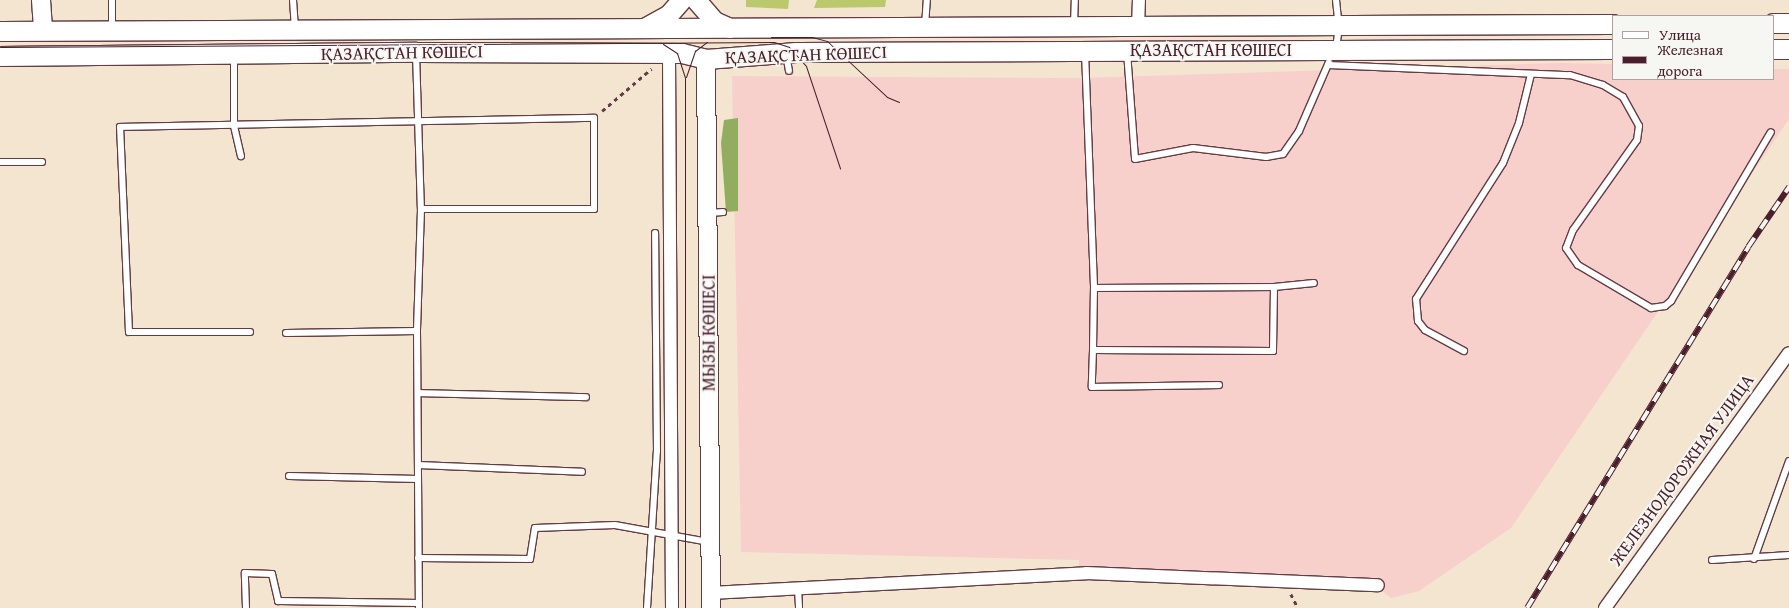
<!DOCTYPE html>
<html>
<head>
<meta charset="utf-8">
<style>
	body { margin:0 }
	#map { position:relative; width:1789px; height:608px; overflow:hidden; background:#f4e5d1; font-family:"Gentium Book Plus",serif }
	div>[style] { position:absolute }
	.built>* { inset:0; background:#f7d0cc }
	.green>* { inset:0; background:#bac96c }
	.forest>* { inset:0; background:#93ad60 }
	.path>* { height:2.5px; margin-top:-1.25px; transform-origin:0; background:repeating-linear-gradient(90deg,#643d44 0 4px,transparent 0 8px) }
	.roads { filter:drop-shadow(1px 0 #643d44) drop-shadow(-1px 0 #643d44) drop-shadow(0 1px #643d44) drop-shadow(0 -1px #643d44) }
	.lane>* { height:6px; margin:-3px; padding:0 3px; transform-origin:3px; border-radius:3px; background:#fff }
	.street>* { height:12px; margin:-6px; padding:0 6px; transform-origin:6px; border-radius:6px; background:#fff }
	.secondary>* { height:18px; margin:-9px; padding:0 9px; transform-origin:9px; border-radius:9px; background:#fff }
	.primary>* { height:19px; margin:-9.5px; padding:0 9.5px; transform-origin:9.5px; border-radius:9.5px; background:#fff }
	.tram>* { height:1px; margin:-0.5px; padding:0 0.5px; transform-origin:0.5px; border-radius:0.5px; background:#4a1f2b }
	.rail>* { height:5.5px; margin-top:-2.75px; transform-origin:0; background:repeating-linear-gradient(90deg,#f6f6f2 0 11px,#4a1f2b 0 22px); box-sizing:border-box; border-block:1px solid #4a1f2b }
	span { translate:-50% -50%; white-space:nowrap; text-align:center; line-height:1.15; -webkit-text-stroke:4px #f6f6f2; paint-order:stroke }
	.street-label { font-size:18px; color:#4a1f2b }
	.legend { position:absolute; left:1612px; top:15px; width:162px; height:65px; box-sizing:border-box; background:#f6f6f2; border:1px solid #b1a0a2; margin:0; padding:6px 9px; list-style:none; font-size:15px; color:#4a1f2b }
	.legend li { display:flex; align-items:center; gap:10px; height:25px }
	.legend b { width:25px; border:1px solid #b1a0a2 }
</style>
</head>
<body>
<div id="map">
	<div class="built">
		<i style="clip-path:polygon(1560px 63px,1613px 64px,1613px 79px,1773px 79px,1773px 69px,1789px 69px,1789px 119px,1511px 528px,1419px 591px,1391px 598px,1364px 577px,1079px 567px,1079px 560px,741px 552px,732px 76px,1079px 78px)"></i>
	</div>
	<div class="green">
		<i style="clip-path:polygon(746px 0,789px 0,788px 9px,746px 7px)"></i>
		<i style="clip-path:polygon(817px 0,886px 0,885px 7px,814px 8px)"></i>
	</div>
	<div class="forest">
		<i style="clip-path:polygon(738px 118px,738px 211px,726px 212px,721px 143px,724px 120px)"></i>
	</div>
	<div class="path">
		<i style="left:602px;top:111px;width:65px;rotate:-40.6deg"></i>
		<i style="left:1291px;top:594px;width:16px;rotate:63deg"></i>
	</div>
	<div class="roads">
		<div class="lane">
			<i style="left:112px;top:0;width:28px;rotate:90deg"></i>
			<i style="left:293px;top:0;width:29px;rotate:86deg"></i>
			<i style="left:1336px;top:0;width:27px;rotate:84deg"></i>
			<i style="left:1339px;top:27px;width:22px;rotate:98deg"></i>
			<i style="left:1074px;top:24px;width:24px;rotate:-88deg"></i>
			<i style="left:925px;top:26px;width:26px;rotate:-86deg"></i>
			<i style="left:1085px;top:52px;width:236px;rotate:87.8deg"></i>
			<i style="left:1094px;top:288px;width:180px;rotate:-0.3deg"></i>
			<i style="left:1274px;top:287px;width:64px;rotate:90.9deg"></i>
			<i style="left:1273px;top:351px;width:180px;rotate:-179.7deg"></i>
			<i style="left:1093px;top:350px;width:62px;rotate:-89.1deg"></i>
			<i style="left:1127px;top:52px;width:107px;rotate:85.7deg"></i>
			<i style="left:1135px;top:159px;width:59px;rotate:-10.7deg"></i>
			<i style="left:1193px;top:148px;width:74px;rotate:7deg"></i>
			<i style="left:1266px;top:157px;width:17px;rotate:-10deg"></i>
			<i style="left:1283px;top:154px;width:28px;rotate:-55deg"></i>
			<i style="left:1299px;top:131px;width:75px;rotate:-66.5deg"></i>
			<i style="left:416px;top:53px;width:156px;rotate:88.2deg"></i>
			<i style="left:421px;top:209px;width:122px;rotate:91.9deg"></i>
			<i style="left:417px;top:331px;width:277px;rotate:89.6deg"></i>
			<i style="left:786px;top:54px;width:17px;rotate:80deg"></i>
			<i style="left:234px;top:56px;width:70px;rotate:90deg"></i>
			<i style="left:234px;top:126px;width:31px;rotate:77deg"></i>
			<i style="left:1328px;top:65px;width:242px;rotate:2.4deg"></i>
			<i style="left:1570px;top:75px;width:34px;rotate:17deg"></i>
			<i style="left:1603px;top:85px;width:23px;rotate:31deg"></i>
			<i style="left:1623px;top:97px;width:33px;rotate:61deg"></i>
			<i style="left:1639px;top:126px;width:14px;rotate:98deg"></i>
			<i style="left:1637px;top:140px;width:110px;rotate:125.4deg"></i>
			<i style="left:1573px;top:230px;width:19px;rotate:111deg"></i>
			<i style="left:1566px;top:248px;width:21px;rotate:55deg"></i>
			<i style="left:1578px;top:265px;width:85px;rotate:30.5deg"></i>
			<i style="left:1651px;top:308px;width:14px;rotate:-8deg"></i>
			<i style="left:1665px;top:306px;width:8px;rotate:-40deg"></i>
			<i style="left:1671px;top:301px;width:196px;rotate:-59.4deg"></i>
			<i style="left:0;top:162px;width:42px"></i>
			<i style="left:710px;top:213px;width:13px;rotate:-4deg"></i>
			<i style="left:1274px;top:287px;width:40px;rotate:-5.7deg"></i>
			<i style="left:250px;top:332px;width:121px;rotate:180deg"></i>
			<i style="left:129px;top:332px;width:205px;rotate:-92.5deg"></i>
			<i style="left:120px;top:127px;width:474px;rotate:-1.1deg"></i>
			<i style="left:594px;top:118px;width:91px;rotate:90deg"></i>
			<i style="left:594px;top:209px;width:173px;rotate:180deg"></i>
			<i style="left:286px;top:333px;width:131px;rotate:-0.9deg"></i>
			<i style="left:1093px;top:350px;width:37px;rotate:92deg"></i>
			<i style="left:1092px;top:387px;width:127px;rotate:-0.9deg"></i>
			<i style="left:1464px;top:351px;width:44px;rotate:-151.7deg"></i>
			<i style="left:1425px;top:330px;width:11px;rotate:-128deg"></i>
			<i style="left:1418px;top:321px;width:22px;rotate:-95deg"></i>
			<i style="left:1416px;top:299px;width:161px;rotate:-57.4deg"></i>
			<i style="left:1503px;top:163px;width:43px;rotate:-68.2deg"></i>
			<i style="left:1519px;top:123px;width:50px;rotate:-76.2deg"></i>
			<i style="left:418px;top:393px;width:168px;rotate:1.4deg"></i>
			<i style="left:418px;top:465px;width:164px;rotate:2.4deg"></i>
			<i style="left:289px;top:476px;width:129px;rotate:1.3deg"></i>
			<i style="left:418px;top:558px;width:112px;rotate:0.5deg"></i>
			<i style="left:530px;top:559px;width:31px;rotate:-81deg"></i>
			<i style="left:535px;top:528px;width:80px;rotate:-2.1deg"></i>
			<i style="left:615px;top:525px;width:96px;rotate:10.3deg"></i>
			<i style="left:1754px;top:559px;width:104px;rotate:-70.3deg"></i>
			<i style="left:1712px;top:560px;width:77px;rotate:-3.7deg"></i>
			<i style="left:798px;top:588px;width:20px;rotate:87deg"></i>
			<i style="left:246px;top:608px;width:35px;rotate:-92deg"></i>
			<i style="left:245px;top:573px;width:27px;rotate:2deg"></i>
			<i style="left:272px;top:574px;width:28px;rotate:77deg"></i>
			<i style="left:278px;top:601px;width:141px;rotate:0.8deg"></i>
			<i style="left:647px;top:608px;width:157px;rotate:-86.4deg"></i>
			<i style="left:657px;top:451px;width:218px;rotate:-90.5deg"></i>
		</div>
		<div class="street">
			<i style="left:1138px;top:27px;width:27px;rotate:-88deg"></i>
			<i style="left:669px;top:53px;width:555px;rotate:89.69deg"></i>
			<i style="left:710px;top:593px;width:377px;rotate:-3deg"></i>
			<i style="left:1086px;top:573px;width:292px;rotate:2.4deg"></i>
			<i style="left:1605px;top:608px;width:314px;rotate:-54.2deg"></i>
		</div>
		<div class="secondary">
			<i style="left:41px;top:0;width:30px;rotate:86deg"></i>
			<i style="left:706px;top:59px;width:549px;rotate:89.48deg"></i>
		</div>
		<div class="primary">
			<i style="left:696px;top:0;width:28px;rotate:49deg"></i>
			<i style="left:714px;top:21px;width:17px;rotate:24deg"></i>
			<i style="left:1773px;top:23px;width:16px"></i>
			<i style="left:644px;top:28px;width:29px;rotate:-29deg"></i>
			<i style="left:669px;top:14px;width:18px;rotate:-49deg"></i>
			<i style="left:0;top:31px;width:1613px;rotate:-0.25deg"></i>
			<i style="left:1773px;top:49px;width:16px"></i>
			<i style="left:0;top:56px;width:416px;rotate:-0.6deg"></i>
			<i style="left:416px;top:52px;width:266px;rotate:0.2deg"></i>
			<i style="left:682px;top:53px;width:25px;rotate:14deg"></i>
			<i style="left:706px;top:59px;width:90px;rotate:-4.4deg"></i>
			<i style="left:796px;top:52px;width:817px;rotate:-0.21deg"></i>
		</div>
	</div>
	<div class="tram">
		<i style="left:771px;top:37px;width:41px"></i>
		<i style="left:812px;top:37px;width:16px;rotate:15deg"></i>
		<i style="left:827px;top:41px;width:82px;rotate:43deg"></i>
		<i style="left:887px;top:97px;width:13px;rotate:23deg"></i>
		<i style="left:663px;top:44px;width:17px;rotate:33deg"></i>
		<i style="left:677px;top:53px;width:26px;rotate:72deg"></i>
		<i style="left:685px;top:78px;width:530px;rotate:90deg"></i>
		<i style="left:0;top:47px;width:774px;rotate:-0.37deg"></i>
		<i style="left:774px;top:42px;width:16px;rotate:18deg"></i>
		<i style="left:789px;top:47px;width:25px;rotate:48deg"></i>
		<i style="left:806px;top:66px;width:108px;rotate:71.6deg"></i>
		<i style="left:686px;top:77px;width:28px;rotate:-71deg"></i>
		<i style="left:695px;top:51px;width:15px;rotate:-37deg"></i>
	</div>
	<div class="rail">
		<i style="left:1527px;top:608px;width:423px;rotate:-58.5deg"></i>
		<i style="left:1748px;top:247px;width:73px;rotate:-55.7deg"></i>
	</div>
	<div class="street-label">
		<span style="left:1211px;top:50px">ҚАЗАҚСТАН КӨШЕСІ</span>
		<span style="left:402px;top:53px;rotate:-1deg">ҚАЗАҚСТАН КӨШЕСІ</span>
		<span style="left:806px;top:55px;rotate:-2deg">ҚАЗАҚСТАН КӨШЕСІ</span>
		<span style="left:709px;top:333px;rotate:-90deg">МЫЗЫ КӨШЕСІ</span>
		<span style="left:1682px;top:470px;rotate:-54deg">ЖЕЛЕЗНОДОРОЖНАЯ УЛИЦА</span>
	</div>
	<ul class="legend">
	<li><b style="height:6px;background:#fff"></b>Улица</li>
	<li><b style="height:6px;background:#4a1f2b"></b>Железная дорога</li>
	</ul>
</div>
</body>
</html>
